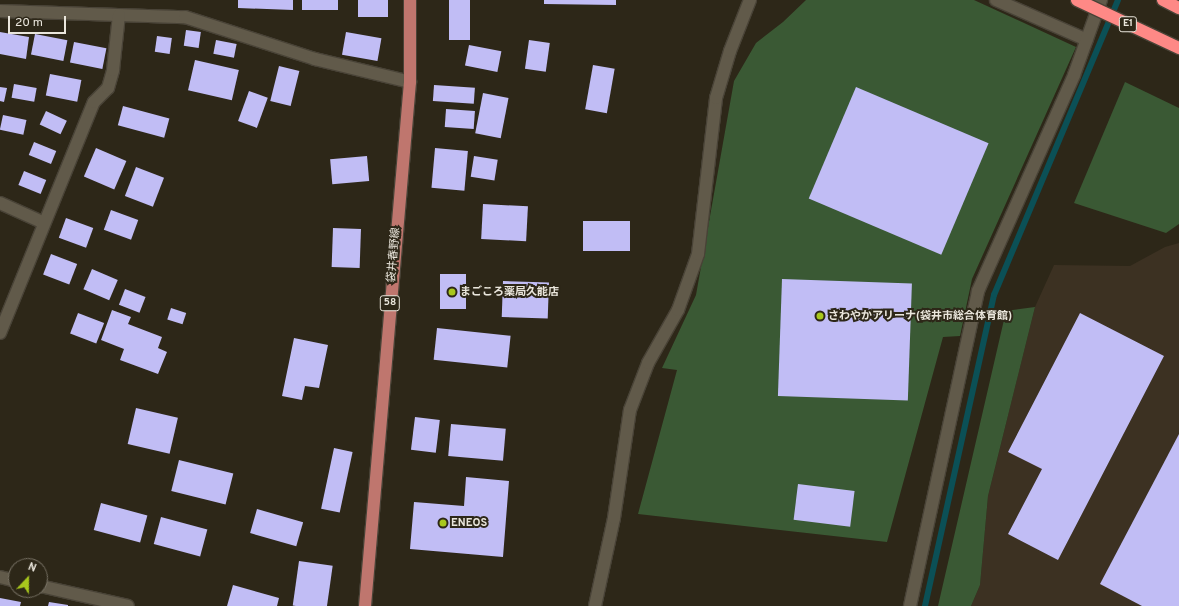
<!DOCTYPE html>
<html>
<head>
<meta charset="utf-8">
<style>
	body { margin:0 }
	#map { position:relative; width:1179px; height:606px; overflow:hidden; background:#2d2718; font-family:Overpass,"Noto Sans JP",sans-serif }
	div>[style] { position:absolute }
	.industrial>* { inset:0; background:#3c3122 }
	.green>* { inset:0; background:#3a5934 }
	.stream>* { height:6px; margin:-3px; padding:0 3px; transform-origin:3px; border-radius:3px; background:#0b5056 }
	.building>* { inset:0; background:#c1bdf5; transform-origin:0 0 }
	.roads { filter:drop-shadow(1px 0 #494337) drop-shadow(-1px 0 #494337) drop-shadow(0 1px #494337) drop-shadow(0 -1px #494337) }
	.minor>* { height:12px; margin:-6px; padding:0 6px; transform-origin:6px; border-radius:6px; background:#615a4a }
	.major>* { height:12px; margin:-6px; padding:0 6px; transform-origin:6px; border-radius:6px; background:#bf766e }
	.highway>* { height:12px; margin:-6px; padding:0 6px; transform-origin:6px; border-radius:6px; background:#fe8986 }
	.bridges { filter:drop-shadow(1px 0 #494337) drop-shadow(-1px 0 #494337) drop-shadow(0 1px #494337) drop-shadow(0 -1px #494337) }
	.highway-bridge>* { height:12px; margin:-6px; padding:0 6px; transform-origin:6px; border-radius:6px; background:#fe8986 }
	.dots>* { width:11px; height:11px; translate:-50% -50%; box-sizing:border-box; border:2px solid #2d2718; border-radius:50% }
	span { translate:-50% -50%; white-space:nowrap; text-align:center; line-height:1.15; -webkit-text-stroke:4px #2d2718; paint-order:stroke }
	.shield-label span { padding:1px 3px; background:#2d2718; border:1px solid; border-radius:3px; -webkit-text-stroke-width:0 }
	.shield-label { font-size:10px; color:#eae6dc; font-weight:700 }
	.street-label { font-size:11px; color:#eae6dc }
	.poi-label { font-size:11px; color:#eae6dc; font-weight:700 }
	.left { translate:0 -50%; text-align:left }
	.north { position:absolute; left:8px; top:558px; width:40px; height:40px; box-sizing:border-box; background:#2d2718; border:1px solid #797366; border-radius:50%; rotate:22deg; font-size:11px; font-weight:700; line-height:16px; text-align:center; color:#eae6dc }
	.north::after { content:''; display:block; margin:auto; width:14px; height:18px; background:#a8c71d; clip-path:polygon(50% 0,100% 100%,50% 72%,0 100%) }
	.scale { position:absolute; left:8px; top:16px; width:58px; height:18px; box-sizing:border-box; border:2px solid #eae6dc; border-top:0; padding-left:5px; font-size:12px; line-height:14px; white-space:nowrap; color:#eae6dc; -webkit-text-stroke:3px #2d2718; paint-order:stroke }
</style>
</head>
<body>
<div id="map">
	<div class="industrial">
		<i style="clip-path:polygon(1179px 243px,1179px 606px,971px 606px,980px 585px,988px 496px,1035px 307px,1054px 265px,1130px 266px,1165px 247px)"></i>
	</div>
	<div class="green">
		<i style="clip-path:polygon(806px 0,974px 0,1076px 47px,972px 279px,960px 336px,943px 337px,887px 542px,638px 514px,677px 370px,662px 368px,696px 295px,734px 81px,756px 43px,783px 22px)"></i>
		<i style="clip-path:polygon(1125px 82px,1179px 108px,1179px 224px,1166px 233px,1074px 203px)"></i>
		<i style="clip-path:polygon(1035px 307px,988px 496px,980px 585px,971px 606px,938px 606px,1006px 311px)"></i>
	</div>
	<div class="stream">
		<i style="left:925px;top:606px;width:319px;rotate:-77.5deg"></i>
		<i style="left:994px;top:295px;width:320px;rotate:-67.2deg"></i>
	</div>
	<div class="building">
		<i style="clip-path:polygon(238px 0,293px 0,293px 10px,238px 8px)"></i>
		<i style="left:302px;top:0;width:36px;height:10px"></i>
		<i style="left:358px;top:0;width:30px;height:17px"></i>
		<i style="left:449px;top:0;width:21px;height:40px"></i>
		<i style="clip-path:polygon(544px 0,616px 0,616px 5px,544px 4px)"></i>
		<i style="left:186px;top:30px;width:15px;height:16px;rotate:8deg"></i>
		<i style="clip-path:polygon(0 32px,29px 37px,26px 59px,0 54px)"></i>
		<i style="left:346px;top:32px;width:36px;height:23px;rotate:10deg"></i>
		<i style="left:35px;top:34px;width:33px;height:21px;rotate:11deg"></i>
		<i style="left:157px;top:36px;width:15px;height:16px;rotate:8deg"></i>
		<i style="left:216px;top:40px;width:21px;height:14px;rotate:11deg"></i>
		<i style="left:529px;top:40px;width:21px;height:29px;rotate:8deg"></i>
		<i style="left:74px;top:42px;width:33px;height:21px;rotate:11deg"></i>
		<i style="left:469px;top:45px;width:33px;height:21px;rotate:11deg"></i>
		<i style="left:195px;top:60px;width:45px;height:31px;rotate:13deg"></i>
		<i style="left:593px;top:65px;width:22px;height:45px;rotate:10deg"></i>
		<i style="left:279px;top:66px;width:21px;height:36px;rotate:14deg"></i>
		<i style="left:50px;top:74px;width:32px;height:22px;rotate:11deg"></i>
		<i style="left:14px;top:84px;width:23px;height:14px;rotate:10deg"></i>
		<i style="left:434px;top:85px;width:41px;height:16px;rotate:4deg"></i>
		<i style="clip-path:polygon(0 87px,7px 88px,4px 102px,0 101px)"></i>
		<i style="left:856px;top:87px;width:144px;height:121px;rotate:23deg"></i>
		<i style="left:249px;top:91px;width:20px;height:32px;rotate:20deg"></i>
		<i style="left:483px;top:93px;width:26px;height:41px;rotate:11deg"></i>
		<i style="left:123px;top:106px;width:48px;height:20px;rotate:15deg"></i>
		<i style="left:446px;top:109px;width:29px;height:18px;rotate:4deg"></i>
		<i style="left:46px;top:111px;width:23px;height:15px;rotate:25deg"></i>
		<i style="left:3px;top:115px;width:24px;height:15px;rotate:12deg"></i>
		<i style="left:34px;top:142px;width:24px;height:14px;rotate:22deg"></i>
		<i style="left:96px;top:148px;width:33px;height:31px;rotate:23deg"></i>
		<i style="left:435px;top:148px;width:33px;height:40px;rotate:5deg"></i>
		<i style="left:367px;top:156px;width:25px;height:37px;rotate:85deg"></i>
		<i style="left:474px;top:156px;width:24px;height:21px;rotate:9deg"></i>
		<i style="left:136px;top:167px;width:30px;height:31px;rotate:21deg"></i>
		<i style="left:24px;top:171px;width:24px;height:15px;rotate:22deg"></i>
		<i style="left:483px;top:204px;width:45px;height:35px;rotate:3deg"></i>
		<i style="left:111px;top:210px;width:29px;height:21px;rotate:20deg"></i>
		<i style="left:66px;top:218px;width:29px;height:21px;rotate:20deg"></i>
		<i style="left:583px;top:221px;width:47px;height:30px"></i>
		<i style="left:333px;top:228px;width:28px;height:39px;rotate:2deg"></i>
		<i style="left:51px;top:254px;width:28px;height:22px;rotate:21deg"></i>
		<i style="left:92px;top:269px;width:28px;height:22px;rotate:23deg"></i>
		<i style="left:440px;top:274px;width:26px;height:35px"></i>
		<i style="left:782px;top:279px;width:130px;height:117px;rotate:2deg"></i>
		<i style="left:503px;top:281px;width:46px;height:36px;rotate:2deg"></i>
		<i style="left:125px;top:289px;width:22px;height:17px;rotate:21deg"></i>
		<i style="left:171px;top:308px;width:16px;height:12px;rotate:18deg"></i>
		<i style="clip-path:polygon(112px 310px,131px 317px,128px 324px,162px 337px,158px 348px,167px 352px,158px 374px,120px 360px,124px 349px,101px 340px)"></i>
		<i style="left:78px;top:313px;width:28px;height:22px;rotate:21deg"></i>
		<i style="clip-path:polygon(1080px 313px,1164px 356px,1058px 560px,1008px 534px,1042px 469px,1008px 452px)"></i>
		<i style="left:437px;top:328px;width:74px;height:32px;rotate:6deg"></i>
		<i style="clip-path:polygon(294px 338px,328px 345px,319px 388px,305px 386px,302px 400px,282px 396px)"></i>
		<i style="left:136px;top:408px;width:43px;height:37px;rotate:13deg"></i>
		<i style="left:415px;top:417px;width:25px;height:33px;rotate:7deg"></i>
		<i style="left:451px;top:424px;width:55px;height:32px;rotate:5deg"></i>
		<i style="clip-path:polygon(1179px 434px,1179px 606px,1142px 606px,1100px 584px)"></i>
		<i style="left:334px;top:448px;width:19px;height:62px;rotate:12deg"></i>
		<i style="left:179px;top:460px;width:56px;height:32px;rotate:14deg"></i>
		<i style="clip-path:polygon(466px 477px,509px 481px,503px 557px,410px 549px,414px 502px,464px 506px)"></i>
		<i style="left:798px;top:484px;width:57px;height:36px;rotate:7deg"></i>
		<i style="left:101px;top:503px;width:48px;height:28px;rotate:15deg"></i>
		<i style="left:257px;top:509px;width:48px;height:25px;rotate:16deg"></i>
		<i style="left:161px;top:517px;width:48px;height:28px;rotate:15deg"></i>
		<i style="left:299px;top:561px;width:34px;height:45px;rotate:8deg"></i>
		<i style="clip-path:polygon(233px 585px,279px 598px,277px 606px,227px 606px)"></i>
		<i style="clip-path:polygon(0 598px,21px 602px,20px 606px,0 606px)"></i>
		<i style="clip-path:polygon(49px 602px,68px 605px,68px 606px,48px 606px)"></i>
	</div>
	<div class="roads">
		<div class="minor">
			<i style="left:996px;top:0;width:99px;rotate:23.7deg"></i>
			<i style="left:0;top:11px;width:185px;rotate:1.9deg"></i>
			<i style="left:185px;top:17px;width:137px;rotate:17.9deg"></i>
			<i style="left:315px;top:59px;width:98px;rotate:13.6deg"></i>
			<i style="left:0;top:203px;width:48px;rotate:24.4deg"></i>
			<i style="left:0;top:333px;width:249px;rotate:-67.9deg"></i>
			<i style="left:94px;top:102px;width:20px;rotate:-45deg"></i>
			<i style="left:108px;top:88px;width:19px;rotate:-74deg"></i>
			<i style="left:113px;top:70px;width:55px;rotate:-83.8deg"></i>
			<i style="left:0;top:577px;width:16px;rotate:14deg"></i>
			<i style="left:40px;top:586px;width:90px;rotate:12.8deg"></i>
			<i style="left:595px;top:606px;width:90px;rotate:-77.8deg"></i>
			<i style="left:614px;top:518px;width:109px;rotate:-81.6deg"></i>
			<i style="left:630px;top:410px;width:50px;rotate:-69deg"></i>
			<i style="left:648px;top:363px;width:61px;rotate:-60.5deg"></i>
			<i style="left:678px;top:310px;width:59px;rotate:-70.3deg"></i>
			<i style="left:698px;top:254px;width:157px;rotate:-83.4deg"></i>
			<i style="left:716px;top:98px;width:49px;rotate:-73.4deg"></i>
			<i style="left:730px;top:51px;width:55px;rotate:-68.6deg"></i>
			<i style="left:910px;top:606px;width:322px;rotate:-77.8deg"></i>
			<i style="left:978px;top:291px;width:236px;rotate:-66deg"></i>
			<i style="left:1074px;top:75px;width:80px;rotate:-70.2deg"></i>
		</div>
		<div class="major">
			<i style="left:365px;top:606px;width:526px;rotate:-85.09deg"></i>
			<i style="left:410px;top:82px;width:82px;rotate:-90deg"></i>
		</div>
		<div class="highway">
			<i style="left:1163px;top:0;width:18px;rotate:27deg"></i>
		</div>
	</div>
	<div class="bridges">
		<div class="highway-bridge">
			<i style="left:1077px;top:0;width:113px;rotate:25.2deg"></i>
		</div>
	</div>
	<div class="dots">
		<i style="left:452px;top:292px;background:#a8c71d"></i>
		<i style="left:820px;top:316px;background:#a8c71d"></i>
		<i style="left:443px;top:523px;background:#a8c71d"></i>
	</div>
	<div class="shield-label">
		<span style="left:1128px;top:24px">E1</span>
		<span style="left:390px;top:303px">58</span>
	</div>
	<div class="street-label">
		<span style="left:394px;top:255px;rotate:-85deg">袋井春野線</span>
	</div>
	<div class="poi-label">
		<span class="left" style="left:460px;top:292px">まごころ薬局久能店</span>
		<span class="left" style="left:828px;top:316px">さわやかアリーナ(袋井市総合体育館)</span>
		<span class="left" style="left:451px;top:523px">ENEOS</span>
	</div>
	<div class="north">N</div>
	<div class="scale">20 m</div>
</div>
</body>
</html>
